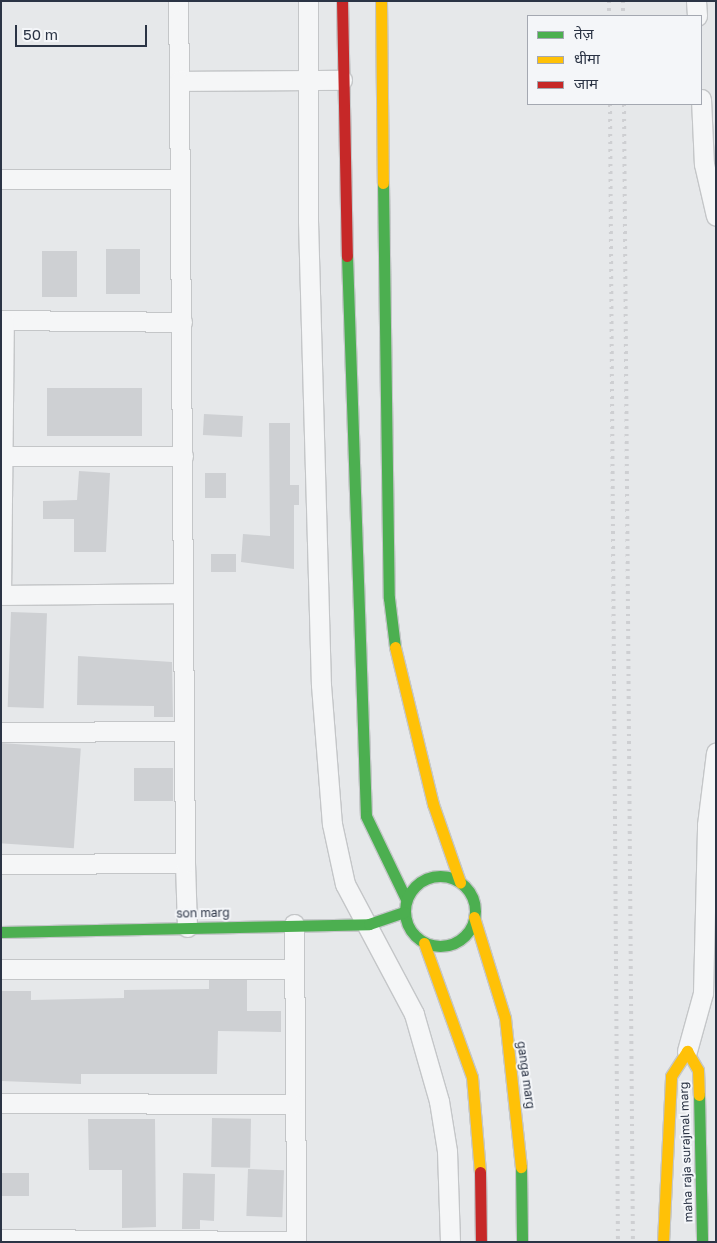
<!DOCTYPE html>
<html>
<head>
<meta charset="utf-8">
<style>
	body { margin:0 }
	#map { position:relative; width:717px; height:1243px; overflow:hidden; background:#e6e8ea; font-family:"Golos Text","Noto Sans Devanagari",sans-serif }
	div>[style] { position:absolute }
	.building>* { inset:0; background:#ced0d3; transform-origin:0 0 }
	.roads { filter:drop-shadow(1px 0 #c4c6c8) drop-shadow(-1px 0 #c4c6c8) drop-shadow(0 1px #c4c6c8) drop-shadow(0 -1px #c4c6c8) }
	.street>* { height:19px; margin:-9.5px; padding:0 9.5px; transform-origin:9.5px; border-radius:9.5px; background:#f5f6f7 }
	.fast>* { height:11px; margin:-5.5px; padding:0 5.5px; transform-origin:5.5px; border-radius:5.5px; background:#4caf50 }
	.fast>.ring { margin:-5.5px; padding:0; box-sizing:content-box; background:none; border:11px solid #4caf50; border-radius:50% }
	.slow>* { height:11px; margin:-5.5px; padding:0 5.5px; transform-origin:5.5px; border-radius:5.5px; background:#ffc107 }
	.jam>* { height:11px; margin:-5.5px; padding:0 5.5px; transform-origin:5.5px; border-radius:5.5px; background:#c62828 }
	.rail>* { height:4px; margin-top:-2px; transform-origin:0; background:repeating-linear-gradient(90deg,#cecfd2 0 2.5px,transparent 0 7.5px) }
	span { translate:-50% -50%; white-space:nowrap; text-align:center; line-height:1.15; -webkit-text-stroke:4px #f4f6f9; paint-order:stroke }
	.street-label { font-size:12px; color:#2b3445 }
	.frame { position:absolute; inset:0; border:2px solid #2b3445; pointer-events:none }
	.legend { position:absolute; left:527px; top:15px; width:175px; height:90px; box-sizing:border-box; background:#f4f6f9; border:1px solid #a4a8b1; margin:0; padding:6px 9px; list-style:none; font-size:15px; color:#2b3445 }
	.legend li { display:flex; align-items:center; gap:10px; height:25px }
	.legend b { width:25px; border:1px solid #a4a8b1 }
	.scale { position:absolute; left:15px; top:25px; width:132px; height:22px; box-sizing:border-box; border:2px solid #2b3445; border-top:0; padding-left:6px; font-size:15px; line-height:18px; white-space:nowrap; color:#2b3445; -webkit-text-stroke:4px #f4f6f9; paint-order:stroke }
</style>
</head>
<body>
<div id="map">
	<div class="building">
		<i style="left:106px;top:249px;width:34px;height:45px"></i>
		<i style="left:42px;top:251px;width:35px;height:46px"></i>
		<i style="left:47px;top:388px;width:95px;height:48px"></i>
		<i style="left:204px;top:414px;width:39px;height:21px;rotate:3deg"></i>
		<i style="clip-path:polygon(269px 423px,290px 423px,290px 485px,299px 485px,299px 505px,294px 505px,294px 569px,241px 562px,243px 534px,270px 536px)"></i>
		<i style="clip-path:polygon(79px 471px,110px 473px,106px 552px,74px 552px,74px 519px,43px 519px,43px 501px,77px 500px)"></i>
		<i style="left:205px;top:473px;width:21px;height:25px"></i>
		<i style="left:236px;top:554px;width:18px;height:25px;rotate:90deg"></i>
		<i style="left:11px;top:612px;width:36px;height:95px;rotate:2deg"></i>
		<i style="clip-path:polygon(78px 656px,172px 662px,173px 717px,154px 717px,154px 706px,77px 705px)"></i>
		<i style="left:1px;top:743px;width:80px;height:100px;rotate:4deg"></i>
		<i style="left:173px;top:768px;width:33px;height:39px;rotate:90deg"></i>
		<i style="clip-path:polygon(209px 980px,247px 980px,247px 1011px,281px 1011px,281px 1032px,218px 1031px,217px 1074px,81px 1074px,81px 1084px,1px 1081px,1px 991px,31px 991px,31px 1000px,124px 998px,124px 990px,209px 989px)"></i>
		<i style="left:212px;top:1118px;width:39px;height:49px;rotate:1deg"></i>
		<i style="clip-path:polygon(88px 1119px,155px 1119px,156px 1227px,122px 1228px,122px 1170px,89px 1170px)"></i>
		<i style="left:248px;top:1169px;width:36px;height:47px;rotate:2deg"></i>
		<i style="left:29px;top:1173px;width:23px;height:28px;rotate:90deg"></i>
		<i style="clip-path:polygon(183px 1173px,215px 1174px,214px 1221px,200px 1220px,200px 1229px,182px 1229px)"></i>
	</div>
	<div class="roads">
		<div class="street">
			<i style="left:178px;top:1px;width:80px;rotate:89.3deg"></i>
			<i style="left:179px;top:81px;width:163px;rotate:-0.4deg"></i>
			<i style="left:308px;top:1px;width:220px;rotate:90deg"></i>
			<i style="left:308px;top:221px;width:464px;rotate:88.4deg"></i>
			<i style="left:321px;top:685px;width:139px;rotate:85.5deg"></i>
			<i style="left:332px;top:824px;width:61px;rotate:77.8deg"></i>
			<i style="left:345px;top:884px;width:147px;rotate:62deg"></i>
			<i style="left:414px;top:1014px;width:91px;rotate:74deg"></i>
			<i style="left:439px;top:1101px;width:51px;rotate:80.9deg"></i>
			<i style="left:447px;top:1151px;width:91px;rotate:88.1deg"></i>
			<i style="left:696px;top:1px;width:15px;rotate:86deg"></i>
			<i style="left:701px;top:99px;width:65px;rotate:87.4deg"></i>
			<i style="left:704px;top:164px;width:53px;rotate:77deg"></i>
			<i style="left:1px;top:179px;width:179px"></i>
			<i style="left:1px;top:320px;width:181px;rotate:0.6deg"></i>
			<i style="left:4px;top:456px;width:179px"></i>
			<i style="left:1px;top:595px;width:275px;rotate:-89.4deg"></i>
			<i style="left:3px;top:595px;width:180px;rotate:-0.6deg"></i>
			<i style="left:1px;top:732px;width:183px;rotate:-0.3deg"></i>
			<i style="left:185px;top:863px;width:64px;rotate:88.2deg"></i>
			<i style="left:1px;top:864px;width:184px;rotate:-0.3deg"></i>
			<i style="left:185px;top:863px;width:782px;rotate:-90.44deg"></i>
			<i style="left:294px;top:924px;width:318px;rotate:89.6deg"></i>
			<i style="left:1px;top:969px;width:293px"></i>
			<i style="left:687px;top:1051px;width:60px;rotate:-74.6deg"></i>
			<i style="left:703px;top:993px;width:168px;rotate:-88.6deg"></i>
			<i style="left:707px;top:825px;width:73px;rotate:-82.9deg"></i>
			<i style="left:1px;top:1103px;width:294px;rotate:0.2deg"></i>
			<i style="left:1px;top:1239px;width:295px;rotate:0.4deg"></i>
		</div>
		<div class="fast">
			<i style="left:383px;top:183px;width:415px;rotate:89.2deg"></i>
			<i style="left:389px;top:598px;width:49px;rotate:83deg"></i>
			<i style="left:347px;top:256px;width:560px;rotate:88.06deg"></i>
			<i style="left:366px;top:816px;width:92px;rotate:64.3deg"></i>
			<i class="ring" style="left:405px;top:876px;width:59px;height:59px"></i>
			<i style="left:1px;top:932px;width:368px;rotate:-1.2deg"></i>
			<i style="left:369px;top:924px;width:37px;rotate:-19deg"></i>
			<i style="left:699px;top:1095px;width:147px;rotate:88.8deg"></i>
			<i style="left:521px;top:1167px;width:75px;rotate:89.2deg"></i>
		</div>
		<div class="slow">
			<i style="left:381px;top:1px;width:182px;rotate:89.4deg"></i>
			<i style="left:395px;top:647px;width:162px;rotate:76.4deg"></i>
			<i style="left:433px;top:804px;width:83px;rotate:70.9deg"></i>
			<i style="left:474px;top:917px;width:106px;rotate:72.9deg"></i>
			<i style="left:505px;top:1018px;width:150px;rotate:83.9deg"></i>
			<i style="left:424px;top:943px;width:142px;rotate:70.3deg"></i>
			<i style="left:472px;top:1077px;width:95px;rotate:85.2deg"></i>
			<i style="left:663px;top:1242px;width:166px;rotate:-87.2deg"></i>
			<i style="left:671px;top:1076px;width:30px;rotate:-57deg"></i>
			<i style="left:687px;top:1051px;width:22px;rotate:60deg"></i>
			<i style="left:698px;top:1070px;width:25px;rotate:88deg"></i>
		</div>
		<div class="jam">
			<i style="left:342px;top:1px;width:255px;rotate:88.9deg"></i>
			<i style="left:480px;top:1172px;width:70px;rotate:89.2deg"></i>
		</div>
	</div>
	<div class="rail">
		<i style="left:609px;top:1px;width:15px;rotate:90deg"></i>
		<i style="left:623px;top:1px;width:15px;rotate:90deg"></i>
		<i style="left:610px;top:104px;width:1138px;rotate:89.6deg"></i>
		<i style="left:624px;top:104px;width:1138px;rotate:89.55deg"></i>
	</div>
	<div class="street-label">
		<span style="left:203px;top:913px;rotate:-1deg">son marg</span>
		<span style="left:526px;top:1075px;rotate:82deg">ganga marg</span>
		<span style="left:686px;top:1152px;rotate:-92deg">maha raja surajmal marg</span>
	</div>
	<div class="frame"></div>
	<ul class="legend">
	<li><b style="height:6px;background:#4caf50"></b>तेज़</li>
	<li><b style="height:6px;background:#ffc107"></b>धीमा</li>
	<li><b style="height:6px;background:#c62828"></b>जाम</li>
	</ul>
	<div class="scale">50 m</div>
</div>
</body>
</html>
